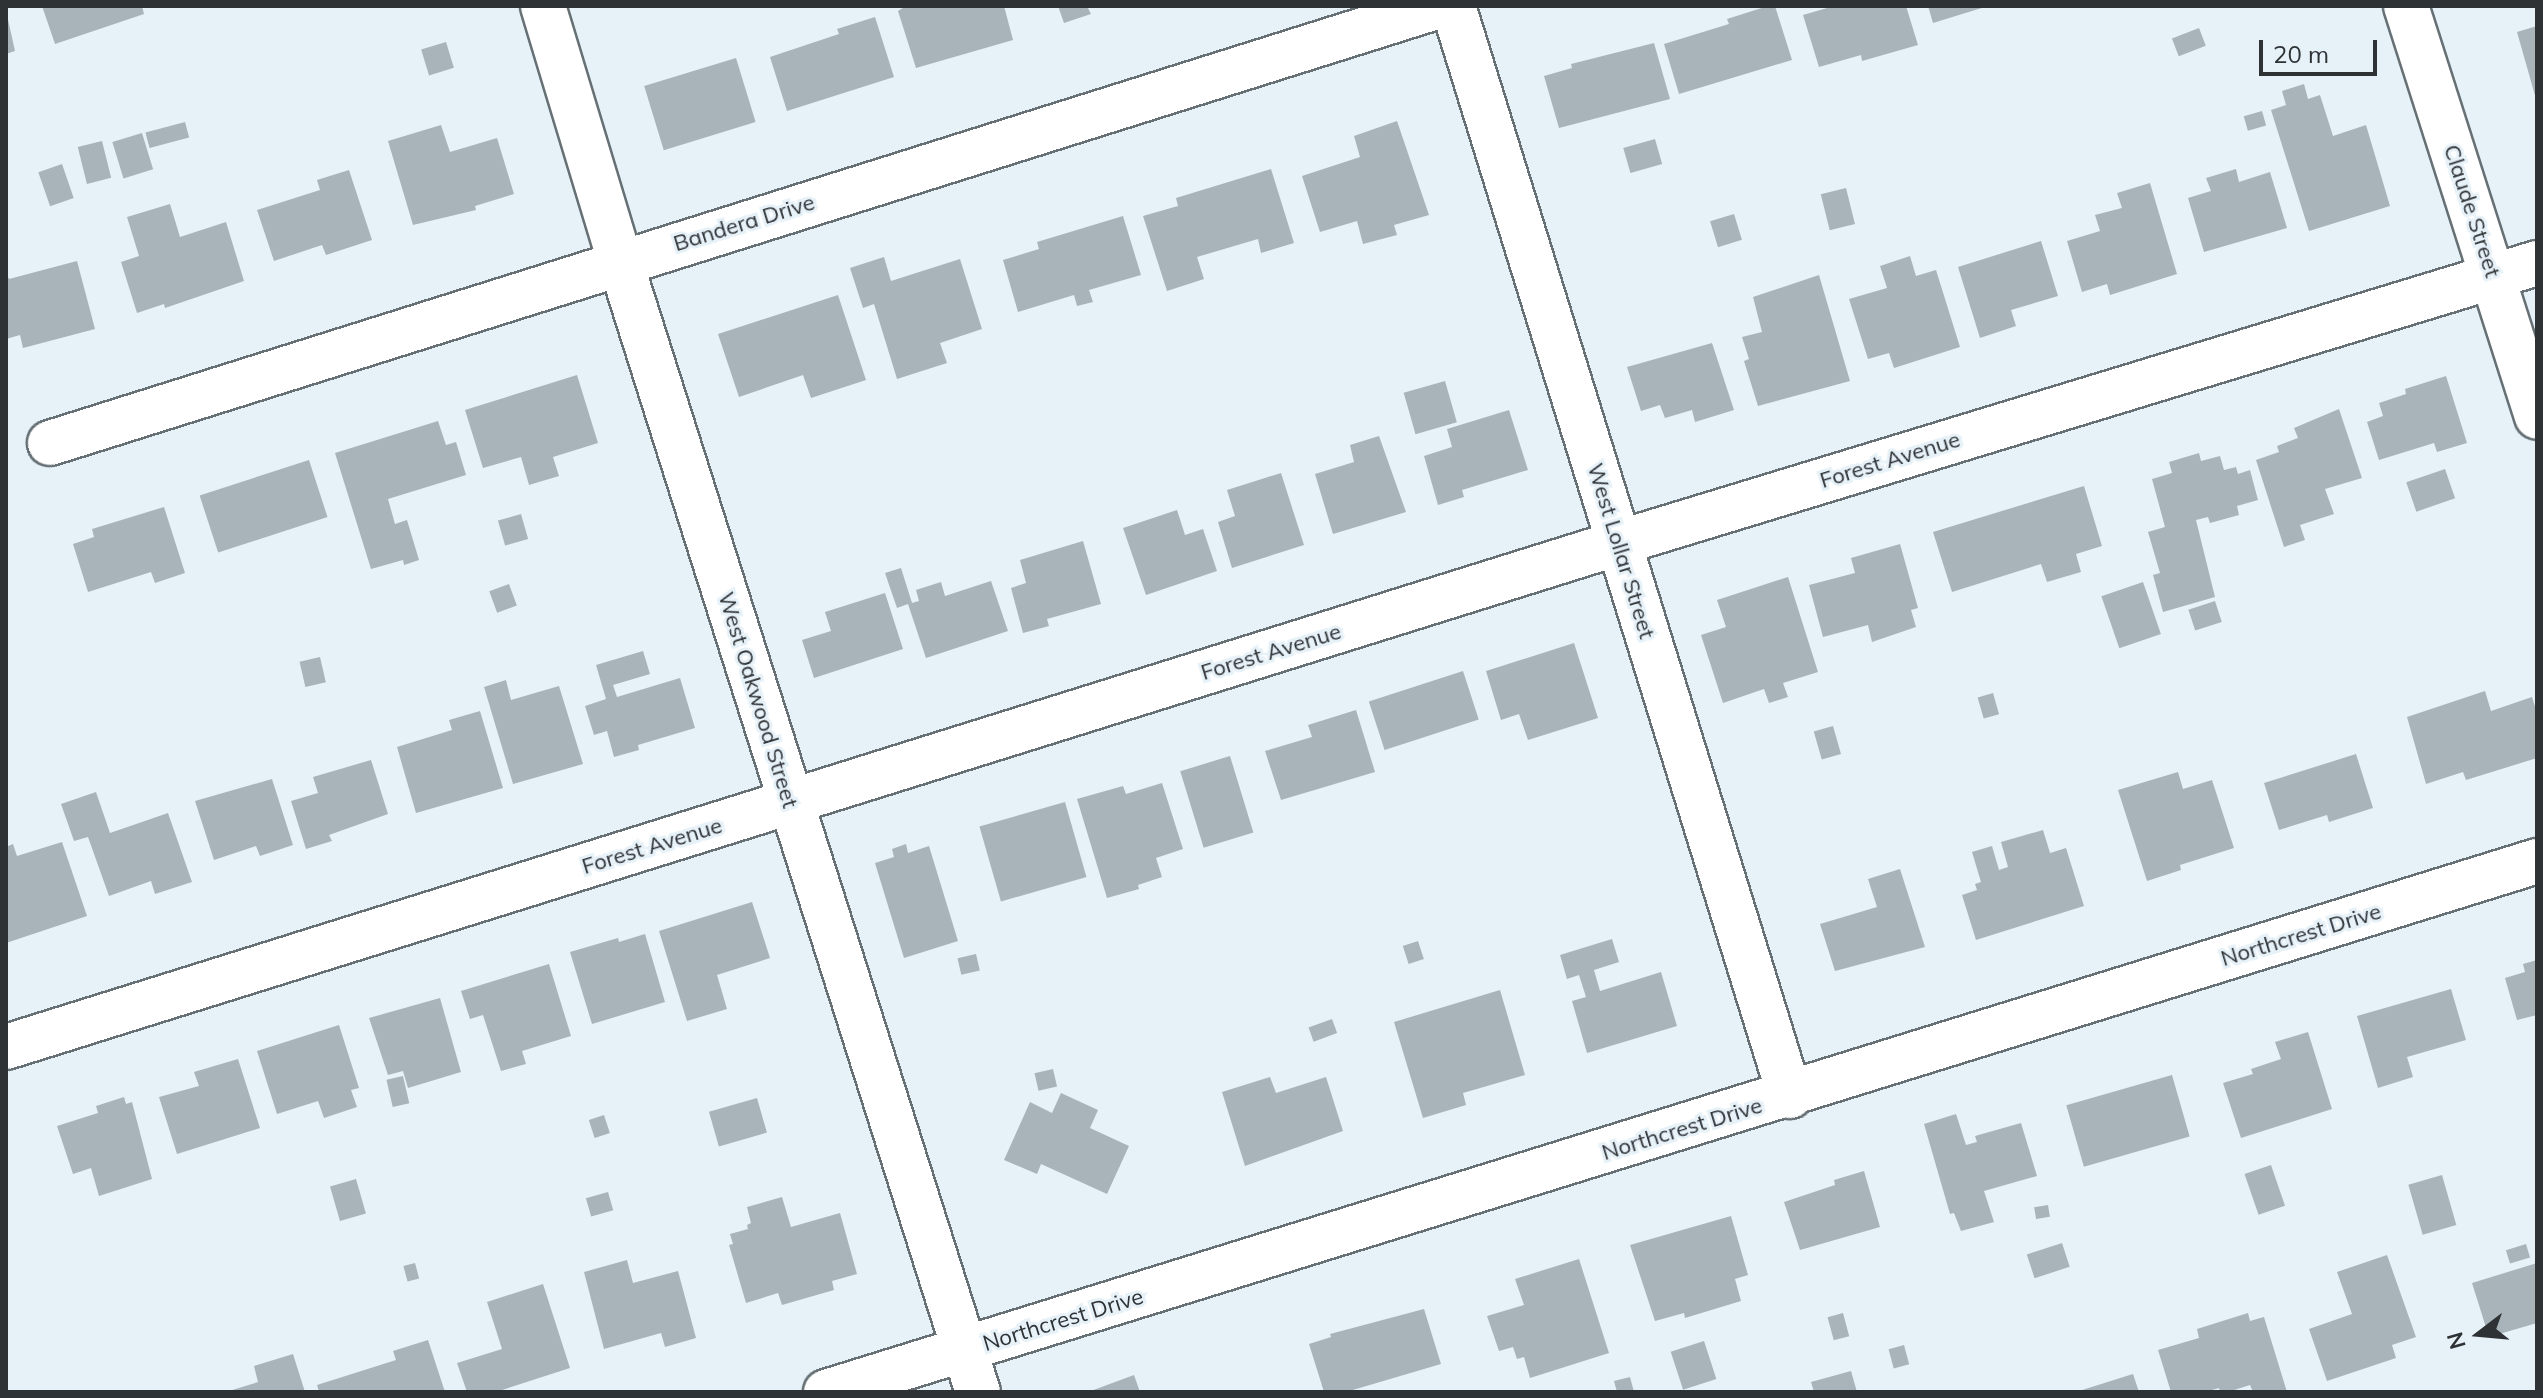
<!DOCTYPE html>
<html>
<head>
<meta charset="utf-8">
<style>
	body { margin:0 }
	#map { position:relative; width:2543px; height:1398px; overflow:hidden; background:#e6f1f8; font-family:Mulish,sans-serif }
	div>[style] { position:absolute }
	.building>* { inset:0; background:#a9b4ba; transform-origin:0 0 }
	.roads { filter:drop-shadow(2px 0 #667075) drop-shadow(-2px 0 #667075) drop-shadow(0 2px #667075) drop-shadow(0 -2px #667075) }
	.street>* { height:44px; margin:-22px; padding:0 22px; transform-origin:22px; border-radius:22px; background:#fff }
	.secondary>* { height:44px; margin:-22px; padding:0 22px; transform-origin:22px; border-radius:22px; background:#fff }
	span { translate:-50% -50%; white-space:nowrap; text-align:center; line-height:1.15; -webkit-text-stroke:6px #e6f1f8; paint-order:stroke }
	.street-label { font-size:22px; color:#2e3235 }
	.frame { position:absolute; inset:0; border:8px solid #2e3235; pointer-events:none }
	.north { position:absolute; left:2439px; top:1294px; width:80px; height:80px; -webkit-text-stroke:6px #e6f1f8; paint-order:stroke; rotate:254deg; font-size:22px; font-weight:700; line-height:32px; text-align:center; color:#2e3235 }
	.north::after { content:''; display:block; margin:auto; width:28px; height:36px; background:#2e3235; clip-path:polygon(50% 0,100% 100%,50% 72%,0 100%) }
	.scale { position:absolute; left:2259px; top:40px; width:118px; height:36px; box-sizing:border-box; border:4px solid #2e3235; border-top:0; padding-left:10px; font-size:24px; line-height:28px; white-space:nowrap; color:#2e3235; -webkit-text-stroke:6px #e6f1f8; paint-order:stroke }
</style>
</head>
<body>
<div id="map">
	<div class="building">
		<i style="clip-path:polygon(42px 6px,142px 6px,144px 14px,55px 44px)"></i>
		<i style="clip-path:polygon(906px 6px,1004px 6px,1013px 40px,916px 68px,898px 11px)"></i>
		<i style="clip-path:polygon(1058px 6px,1087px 6px,1091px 14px,1064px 23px)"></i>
		<i style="clip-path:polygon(1768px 6px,1775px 6px,1792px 60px,1679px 94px,1664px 44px,1729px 24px,1727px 19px)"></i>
		<i style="clip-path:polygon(1834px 6px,1906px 6px,1918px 45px,1862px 61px,1861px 55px,1819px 67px,1803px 15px)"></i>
		<i style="clip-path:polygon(1928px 6px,1985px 6px,1985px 7px,1933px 23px)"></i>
		<i style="clip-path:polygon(7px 15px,15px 51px,6px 54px,6px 15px)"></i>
		<i style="clip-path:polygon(875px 17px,894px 77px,787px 111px,770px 57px,839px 34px,837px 29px)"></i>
		<i style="clip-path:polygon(2537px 26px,2537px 99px,2536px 99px,2517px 32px)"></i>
		<i style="left:2199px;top:28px;width:19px;height:29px;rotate:69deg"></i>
		<i style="left:446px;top:42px;width:27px;height:26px;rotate:73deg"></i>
		<i style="clip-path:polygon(1654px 43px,1670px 99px,1559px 128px,1544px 76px,1572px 68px,1571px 64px)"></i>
		<i style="left:736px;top:58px;width:67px;height:96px;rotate:73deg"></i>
		<i style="clip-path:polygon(2304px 84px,2308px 99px,2320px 95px,2333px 136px,2366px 125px,2390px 206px,2309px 231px,2271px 110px,2286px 105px,2282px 91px)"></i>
		<i style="left:2262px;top:111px;width:15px;height:19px;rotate:74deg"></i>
		<i style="clip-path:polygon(1397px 121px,1429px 215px,1394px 225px,1397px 235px,1363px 244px,1357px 221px,1320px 232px,1302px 176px,1360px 157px,1354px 136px)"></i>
		<i style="left:185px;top:122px;width:16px;height:41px;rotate:75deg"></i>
		<i style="clip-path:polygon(441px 125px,450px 152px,497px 138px,514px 194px,475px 206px,476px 210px,413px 225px,388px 141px)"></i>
		<i style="left:142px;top:133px;width:38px;height:31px;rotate:73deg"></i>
		<i style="left:1655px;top:139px;width:26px;height:33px;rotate:74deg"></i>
		<i style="left:102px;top:141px;width:38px;height:25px;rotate:76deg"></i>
		<i style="left:62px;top:164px;width:36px;height:25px;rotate:71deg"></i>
		<i style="clip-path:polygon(1271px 169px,1294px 243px,1261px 253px,1258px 239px,1197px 257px,1204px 279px,1167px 291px,1143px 216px,1178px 206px,1176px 198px)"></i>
		<i style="clip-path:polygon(2236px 169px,2239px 182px,2270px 172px,2287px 228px,2204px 252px,2188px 198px,2211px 191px,2206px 178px)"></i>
		<i style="clip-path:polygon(349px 170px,372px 240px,326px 255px,322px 245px,274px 261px,257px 210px,320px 190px,317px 180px)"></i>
		<i style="clip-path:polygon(2150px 183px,2177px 274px,2110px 295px,2107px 284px,2082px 292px,2067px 241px,2100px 231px,2095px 215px,2122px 208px,2117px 193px)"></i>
		<i style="left:1846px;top:188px;width:37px;height:26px;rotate:76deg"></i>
		<i style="clip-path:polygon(170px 204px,180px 237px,226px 222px,244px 281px,165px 308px,164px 304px,137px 313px,121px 262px,139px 256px,127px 217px)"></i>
		<i style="left:1734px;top:214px;width:27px;height:25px;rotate:73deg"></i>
		<i style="clip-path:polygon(1123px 216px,1141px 275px,1089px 290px,1093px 302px,1077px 306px,1074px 295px,1018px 312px,1003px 260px,1039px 249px,1037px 242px)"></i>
		<i style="clip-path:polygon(2041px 241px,2058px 296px,2011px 310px,2016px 326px,1980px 338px,1958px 267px)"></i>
		<i style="clip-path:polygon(1910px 256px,1916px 276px,1936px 270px,1960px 347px,1894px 368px,1889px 353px,1868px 359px,1849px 299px,1887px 288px,1880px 266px)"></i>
		<i style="clip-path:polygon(884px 257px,891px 281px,960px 259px,982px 329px,940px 343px,947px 363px,897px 379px,874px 304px,863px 308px,850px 268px)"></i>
		<i style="clip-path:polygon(77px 261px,95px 329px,23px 348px,20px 335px,6px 339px,6px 273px,9px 279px)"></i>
		<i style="clip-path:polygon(1819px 275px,1850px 381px,1758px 406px,1744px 361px,1749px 359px,1742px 337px,1762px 332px,1753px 297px)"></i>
		<i style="clip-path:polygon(838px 295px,866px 380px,811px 398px,803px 375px,739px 397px,718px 334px)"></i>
		<i style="clip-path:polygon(1712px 343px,1734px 410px,1695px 422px,1692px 410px,1665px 418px,1660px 405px,1641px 411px,1627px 367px)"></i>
		<i style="clip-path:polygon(577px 375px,598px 443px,553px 457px,559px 476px,529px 485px,521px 457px,483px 468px,465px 410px)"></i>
		<i style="clip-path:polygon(2446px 376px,2467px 443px,2437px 452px,2434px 443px,2379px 460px,2367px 422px,2383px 416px,2379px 403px,2406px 394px,2405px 389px)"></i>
		<i style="left:1445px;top:381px;width:43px;height:43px;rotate:74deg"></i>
		<i style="clip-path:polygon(2339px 409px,2362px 478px,2325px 489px,2334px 514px,2300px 525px,2305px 540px,2284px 547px,2256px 460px,2279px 452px,2277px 446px,2298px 438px,2294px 428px)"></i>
		<i style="clip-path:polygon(1509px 410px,1528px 470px,1462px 490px,1464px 497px,1438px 505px,1424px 456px,1452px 447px,1447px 429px)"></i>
		<i style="clip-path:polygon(438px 421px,446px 445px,456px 442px,466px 475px,388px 499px,395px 524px,407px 520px,419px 560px,404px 565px,403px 560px,371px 569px,335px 453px)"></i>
		<i style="clip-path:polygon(1379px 436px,1406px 512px,1333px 534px,1315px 474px,1354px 462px,1350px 445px)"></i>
		<i style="clip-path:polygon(2199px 453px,2201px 461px,2220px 456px,2224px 470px,2236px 467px,2238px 474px,2250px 470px,2258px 500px,2237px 506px,2239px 515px,2210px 523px,2208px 517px,2196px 520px,2215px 597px,2163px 612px,2153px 575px,2160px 573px,2148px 532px,2165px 527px,2152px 479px,2172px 473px,2169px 462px)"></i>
		<i style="left:309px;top:460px;width:60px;height:115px;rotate:72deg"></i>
		<i style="left:2445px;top:469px;width:31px;height:41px;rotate:71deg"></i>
		<i style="clip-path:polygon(1281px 473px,1304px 545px,1232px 568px,1218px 522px,1235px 516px,1227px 490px)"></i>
		<i style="clip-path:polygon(2084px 486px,2102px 546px,2076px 554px,2081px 572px,2047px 582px,2041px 564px,1952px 592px,1933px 532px)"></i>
		<i style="clip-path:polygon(164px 507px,185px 573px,155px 583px,151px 572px,88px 592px,73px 544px,94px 537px,92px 529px)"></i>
		<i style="clip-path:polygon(1177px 510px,1185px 535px,1203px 529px,1217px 571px,1146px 595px,1123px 528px)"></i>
		<i style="left:521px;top:514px;width:26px;height:24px;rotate:74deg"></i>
		<i style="clip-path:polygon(1083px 541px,1101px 604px,1047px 619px,1049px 626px,1023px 633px,1011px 588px,1026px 583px,1020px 560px)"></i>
		<i style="clip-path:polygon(1900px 544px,1918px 608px,1911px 610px,1916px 627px,1872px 642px,1868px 625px,1823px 637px,1809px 585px,1855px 573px,1851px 558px)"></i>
		<i style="clip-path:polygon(901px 568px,912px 603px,919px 601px,916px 590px,941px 582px,945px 596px,991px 581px,1008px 631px,926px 658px,908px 604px,897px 608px,885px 573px)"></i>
		<i style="clip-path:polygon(1788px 577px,1818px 672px,1783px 683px,1788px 697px,1769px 703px,1764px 689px,1723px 703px,1701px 635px,1726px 627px,1717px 600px)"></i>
		<i style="left:2143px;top:582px;width:55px;height:44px;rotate:71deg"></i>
		<i style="left:509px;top:584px;width:23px;height:21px;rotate:70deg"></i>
		<i style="clip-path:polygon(885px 593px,903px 649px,814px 678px,802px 640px,831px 631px,825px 612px)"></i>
		<i style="left:2215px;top:601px;width:22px;height:28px;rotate:72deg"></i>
		<i style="clip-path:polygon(1574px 643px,1598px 718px,1528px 740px,1519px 714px,1501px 720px,1486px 671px)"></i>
		<i style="clip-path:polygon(643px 651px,650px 674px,613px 685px,617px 697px,680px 678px,695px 728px,638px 745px,639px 750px,614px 757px,607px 731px,594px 735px,585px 706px,606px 699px,596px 665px)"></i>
		<i style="left:320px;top:657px;width:26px;height:21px;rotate:77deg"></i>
		<i style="left:1463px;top:671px;width:51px;height:99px;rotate:72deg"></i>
		<i style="clip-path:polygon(506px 680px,511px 700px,559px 686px,583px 764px,513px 784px,484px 687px)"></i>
		<i style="clip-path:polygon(2485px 691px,2491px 711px,2532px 697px,2537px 713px,2537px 758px,2466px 780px,2463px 772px,2426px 784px,2407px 717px)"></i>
		<i style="left:1993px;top:693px;width:22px;height:16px;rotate:74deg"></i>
		<i style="clip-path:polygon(1356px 710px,1375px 772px,1281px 800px,1265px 751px,1312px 737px,1308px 725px)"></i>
		<i style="clip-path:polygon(480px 711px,503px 788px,416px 813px,397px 747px,452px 730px,449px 720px)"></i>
		<i style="left:1833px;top:726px;width:29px;height:20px;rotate:74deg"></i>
		<i style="clip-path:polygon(2356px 754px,2373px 808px,2329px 822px,2327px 815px,2279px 830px,2264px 783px)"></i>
		<i style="left:1230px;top:756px;width:80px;height:52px;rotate:73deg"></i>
		<i style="clip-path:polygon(371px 760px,388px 814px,329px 835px,332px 841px,306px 849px,291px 801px,318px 793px,313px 777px)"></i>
		<i style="clip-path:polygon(2178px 772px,2183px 789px,2212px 780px,2234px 848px,2180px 865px,2181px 870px,2147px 881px,2118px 790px)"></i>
		<i style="clip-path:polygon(272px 779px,293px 845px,260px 856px,256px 846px,214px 860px,195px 801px)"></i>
		<i style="clip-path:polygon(1162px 783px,1183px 849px,1156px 858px,1162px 877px,1138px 885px,1139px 889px,1107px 898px,1077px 799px,1123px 786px,1126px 794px)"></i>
		<i style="clip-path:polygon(96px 792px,110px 833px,168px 813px,192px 882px,155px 894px,151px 881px,109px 896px,88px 837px,74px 841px,61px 804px)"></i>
		<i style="left:1065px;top:802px;width:78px;height:89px;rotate:74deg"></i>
		<i style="clip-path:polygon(2043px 830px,2050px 853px,2066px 848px,2084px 906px,1976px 940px,1962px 895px,1977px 890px,1975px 884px,1981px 882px,1972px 852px,1992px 846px,1999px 870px,2008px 867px,2001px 842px)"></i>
		<i style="clip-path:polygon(62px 842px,87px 916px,6px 943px,6px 847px,13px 844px,17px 856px)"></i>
		<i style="clip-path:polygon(906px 844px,908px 853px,929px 846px,958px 941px,904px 958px,875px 863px,894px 857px,892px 849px)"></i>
		<i style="clip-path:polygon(1900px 869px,1925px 947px,1835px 971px,1820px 924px,1877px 907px,1868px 879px)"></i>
		<i style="clip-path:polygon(752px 902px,770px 958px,717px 975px,727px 1009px,687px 1021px,659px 931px)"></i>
		<i style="clip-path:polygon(645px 934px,665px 1002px,592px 1024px,570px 952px,618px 938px,619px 942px)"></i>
		<i style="clip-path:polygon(1612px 939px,1619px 962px,1594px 970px,1600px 991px,1661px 972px,1677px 1026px,1587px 1053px,1572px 1001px,1586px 997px,1579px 975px,1567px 979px,1560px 955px)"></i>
		<i style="left:1418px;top:941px;width:19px;height:16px;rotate:72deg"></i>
		<i style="left:976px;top:954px;width:17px;height:19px;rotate:77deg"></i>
		<i style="clip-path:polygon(2537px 960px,2537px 1015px,2517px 1020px,2505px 978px,2525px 972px,2523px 964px)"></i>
		<i style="clip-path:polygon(549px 964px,571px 1036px,522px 1051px,526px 1064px,501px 1071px,483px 1015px,470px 1019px,461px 991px)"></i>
		<i style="clip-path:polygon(2451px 989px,2466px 1040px,2407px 1057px,2413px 1077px,2378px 1088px,2357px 1016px)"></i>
		<i style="clip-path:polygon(1500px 990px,1525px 1075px,1463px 1093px,1466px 1105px,1423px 1118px,1394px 1022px)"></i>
		<i style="clip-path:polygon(440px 998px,461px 1072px,408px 1088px,403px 1071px,388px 1075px,369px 1018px)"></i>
		<i style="left:1332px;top:1019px;width:15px;height:25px;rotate:70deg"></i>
		<i style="clip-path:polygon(339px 1025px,359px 1088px,351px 1090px,357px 1107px,324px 1118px,318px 1101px,277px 1114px,257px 1051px)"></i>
		<i style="clip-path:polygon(2308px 1032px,2332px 1109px,2241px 1138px,2223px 1083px,2253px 1074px,2251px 1069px,2281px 1059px,2275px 1042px)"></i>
		<i style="clip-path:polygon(238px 1059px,260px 1128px,177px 1154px,159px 1097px,199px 1086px,194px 1072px)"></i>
		<i style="left:1053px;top:1069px;width:18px;height:19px;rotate:77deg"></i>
		<i style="left:2172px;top:1075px;width:64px;height:110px;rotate:74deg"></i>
		<i style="left:403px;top:1076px;width:28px;height:17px;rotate:77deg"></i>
		<i style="clip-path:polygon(1270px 1077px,1276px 1093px,1326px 1077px,1343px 1131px,1245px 1166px,1222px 1092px)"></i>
		<i style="clip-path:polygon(1061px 1093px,1098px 1110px,1090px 1128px,1129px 1146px,1107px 1194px,1041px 1164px,1037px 1174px,1004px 1160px,1030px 1102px,1052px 1113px)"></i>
		<i style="clip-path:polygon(124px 1097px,126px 1104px,132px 1102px,152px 1179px,99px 1196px,91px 1168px,73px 1174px,57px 1126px,98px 1113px,96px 1106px)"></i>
		<i style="left:757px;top:1098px;width:36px;height:50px;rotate:74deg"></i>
		<i style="clip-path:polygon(1956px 1114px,1966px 1145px,1977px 1142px,1975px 1136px,2021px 1123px,2037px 1176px,1984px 1191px,1994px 1222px,1961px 1231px,1954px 1213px,1950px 1214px,1924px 1124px)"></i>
		<i style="left:604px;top:1115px;width:19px;height:16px;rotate:72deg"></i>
		<i style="left:2271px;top:1165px;width:43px;height:28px;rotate:71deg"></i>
		<i style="clip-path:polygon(1864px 1171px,1880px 1227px,1800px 1250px,1784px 1202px,1835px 1185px,1834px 1180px)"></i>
		<i style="left:2442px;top:1175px;width:52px;height:35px;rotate:74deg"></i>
		<i style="left:356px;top:1179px;width:36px;height:27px;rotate:74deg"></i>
		<i style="left:608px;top:1192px;width:19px;height:23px;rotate:74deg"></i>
		<i style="clip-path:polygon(782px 1197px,791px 1227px,840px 1213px,857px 1274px,832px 1281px,834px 1290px,782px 1305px,778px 1293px,746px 1303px,729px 1245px,733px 1244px,730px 1234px,748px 1229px,747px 1225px,751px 1223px,747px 1207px)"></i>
		<i style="left:2048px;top:1205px;width:12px;height:14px;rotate:81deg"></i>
		<i style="clip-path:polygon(1731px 1216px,1748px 1275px,1735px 1279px,1741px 1301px,1685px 1318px,1684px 1313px,1655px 1321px,1630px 1245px)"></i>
		<i style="left:2062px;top:1243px;width:25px;height:37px;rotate:72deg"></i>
		<i style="left:2526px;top:1244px;width:14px;height:21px;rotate:73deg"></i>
		<i style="clip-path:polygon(2387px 1255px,2416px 1337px,2392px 1345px,2396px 1358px,2327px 1381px,2309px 1329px,2352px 1314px,2337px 1272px)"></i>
		<i style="clip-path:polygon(1579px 1259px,1609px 1353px,1530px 1378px,1524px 1357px,1517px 1359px,1513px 1347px,1499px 1351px,1487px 1316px,1524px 1305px,1515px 1279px)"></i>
		<i style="clip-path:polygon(627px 1260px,633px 1283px,678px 1271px,696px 1338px,665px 1347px,661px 1333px,604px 1349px,584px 1272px)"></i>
		<i style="left:415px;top:1263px;width:16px;height:12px;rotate:75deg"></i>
		<i style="clip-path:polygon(2537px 1263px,2537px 1323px,2489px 1337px,2472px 1283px)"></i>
		<i style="clip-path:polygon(543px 1284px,570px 1368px,496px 1392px,467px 1392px,457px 1363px,502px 1349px,487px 1302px)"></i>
		<i style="clip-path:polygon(1424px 1309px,1441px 1364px,1346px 1392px,1324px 1392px,1309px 1344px,1331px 1337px,1330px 1334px)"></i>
		<i style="left:1843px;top:1313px;width:24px;height:16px;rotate:75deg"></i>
		<i style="clip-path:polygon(2248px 1313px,2250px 1321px,2264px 1317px,2287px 1392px,2253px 1392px,2250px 1385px,2228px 1392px,2220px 1392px,2219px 1388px,2205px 1392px,2171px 1392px,2158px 1350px,2199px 1338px,2197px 1329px)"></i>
		<i style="clip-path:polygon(428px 1340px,445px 1392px,319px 1392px,317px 1385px,396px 1360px,393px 1351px)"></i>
		<i style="left:1704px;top:1341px;width:40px;height:35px;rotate:72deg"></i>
		<i style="left:1904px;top:1345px;width:20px;height:16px;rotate:75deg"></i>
		<i style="clip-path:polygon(293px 1354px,305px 1392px,226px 1392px,258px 1382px,254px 1366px)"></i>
		<i style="clip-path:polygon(1851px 1371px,1857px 1392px,1814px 1392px,1811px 1382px)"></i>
		<i style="clip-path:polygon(2133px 1374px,2139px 1392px,2079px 1392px,2079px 1391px)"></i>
		<i style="clip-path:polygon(1134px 1375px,1140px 1392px,1088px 1392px)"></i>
		<i style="clip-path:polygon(1630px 1377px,1634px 1392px,1617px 1392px,1614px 1381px)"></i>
	</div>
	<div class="roads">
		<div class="street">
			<i style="left:543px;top:6px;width:266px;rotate:73.2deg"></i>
			<i style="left:620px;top:261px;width:1186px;rotate:72.44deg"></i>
			<i style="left:1453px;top:6px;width:1141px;rotate:72.82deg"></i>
			<i style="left:2406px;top:6px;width:431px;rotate:72.3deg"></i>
			<i style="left:50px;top:443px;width:1456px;rotate:-17.46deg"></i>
			<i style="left:826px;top:1392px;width:1792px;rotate:-17.24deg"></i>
		</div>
		<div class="secondary">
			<i style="left:6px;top:1047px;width:1689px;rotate:-17.36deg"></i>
			<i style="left:1618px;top:543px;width:961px;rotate:-16.94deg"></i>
		</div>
	</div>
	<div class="street-label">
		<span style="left:2472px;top:211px;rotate:72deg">Claude Street</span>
		<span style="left:744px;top:223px;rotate:-17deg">Bandera Drive</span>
		<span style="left:1890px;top:460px;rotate:-17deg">Forest Avenue</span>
		<span style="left:1621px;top:551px;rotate:73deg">West Lollar Street</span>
		<span style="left:1271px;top:652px;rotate:-17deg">Forest Avenue</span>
		<span style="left:758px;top:700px;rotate:73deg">West Oakwood Street</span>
		<span style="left:652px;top:846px;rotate:-17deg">Forest Avenue</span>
		<span style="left:2301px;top:935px;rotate:-17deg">Northcrest Drive</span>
		<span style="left:1682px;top:1129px;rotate:-17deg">Northcrest Drive</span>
		<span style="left:1063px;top:1320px;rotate:-17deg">Northcrest Drive</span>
	</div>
	<div class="frame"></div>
	<div class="north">N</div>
	<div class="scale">20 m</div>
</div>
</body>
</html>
